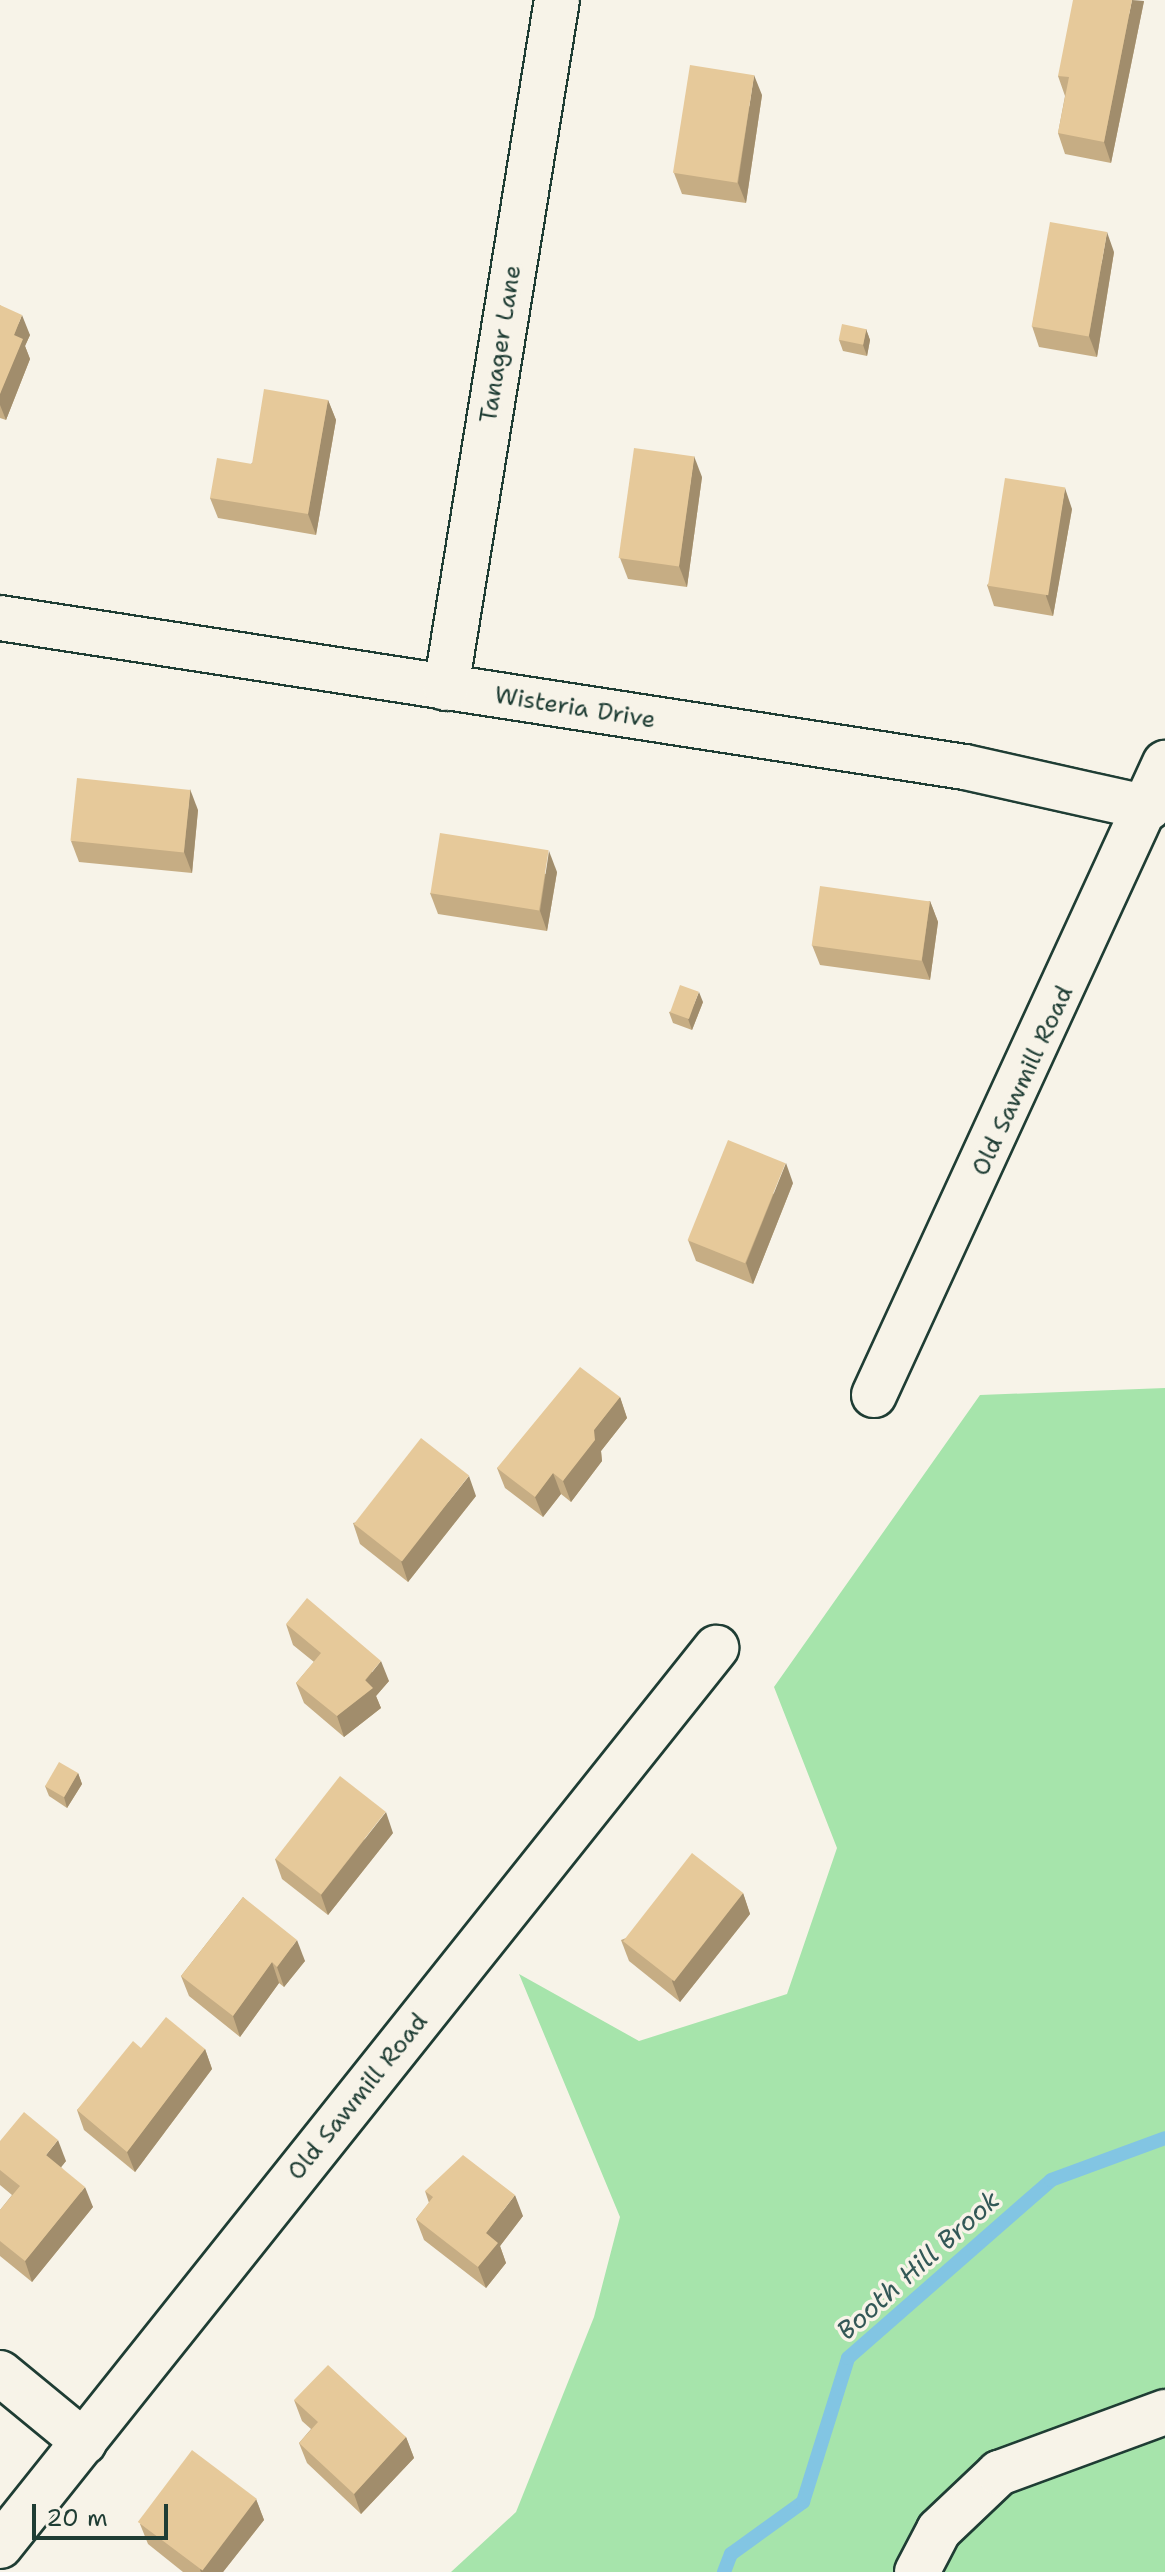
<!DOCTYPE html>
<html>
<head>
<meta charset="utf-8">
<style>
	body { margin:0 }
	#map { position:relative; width:1165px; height:2572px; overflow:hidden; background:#f7f3e8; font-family:"Shantell Sans",sans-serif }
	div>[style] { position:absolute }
	.green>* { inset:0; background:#a6e4ab }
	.stream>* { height:14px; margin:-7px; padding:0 7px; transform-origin:7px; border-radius:7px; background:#82c5e3 }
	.roads { filter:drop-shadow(2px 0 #1f3d34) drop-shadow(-2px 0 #1f3d34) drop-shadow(0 2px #1f3d34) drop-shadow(0 -2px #1f3d34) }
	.minor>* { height:44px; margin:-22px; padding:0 22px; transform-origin:22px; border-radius:22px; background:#f7f3e8 }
	.wall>* { inset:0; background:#c6ad84 }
	.shaded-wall>* { inset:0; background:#a18d6c }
	.building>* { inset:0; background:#e6c99a; transform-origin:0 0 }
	span { translate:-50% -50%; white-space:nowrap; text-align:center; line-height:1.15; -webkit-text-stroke:7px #f7f3e8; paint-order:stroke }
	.street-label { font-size:24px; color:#1f3d34 }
	.water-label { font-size:26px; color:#335857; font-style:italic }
	.scale { position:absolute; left:32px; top:2504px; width:136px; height:36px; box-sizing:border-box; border:4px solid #1f3d34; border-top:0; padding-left:10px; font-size:24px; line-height:28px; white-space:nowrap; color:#1f3d34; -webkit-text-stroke:6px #f7f3e8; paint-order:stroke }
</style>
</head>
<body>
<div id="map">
	<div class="green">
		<i style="clip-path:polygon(1165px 1388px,1165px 2572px,451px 2572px,516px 2512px,594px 2317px,620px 2217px,519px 1974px,639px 2041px,787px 1994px,837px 1848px,774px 1687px,980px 1395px)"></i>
	</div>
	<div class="stream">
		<i style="left:724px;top:2572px;width:19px;rotate:-69deg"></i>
		<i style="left:731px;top:2554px;width:89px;rotate:-35.8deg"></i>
		<i style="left:803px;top:2502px;width:151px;rotate:-72.6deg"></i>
		<i style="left:848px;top:2358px;width:270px;rotate:-41.2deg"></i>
		<i style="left:1051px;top:2180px;width:121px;rotate:-20.2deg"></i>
	</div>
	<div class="roads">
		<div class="minor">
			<i style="left:0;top:618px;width:976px;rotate:8.78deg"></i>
			<i style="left:965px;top:767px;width:188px;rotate:12.6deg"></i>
			<i style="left:446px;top:688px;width:697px;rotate:-80.84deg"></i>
			<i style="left:874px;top:1395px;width:696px;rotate:-65.28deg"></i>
			<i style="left:0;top:2373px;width:109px;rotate:39.4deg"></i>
			<i style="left:0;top:2546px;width:1149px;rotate:-51.43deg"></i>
			<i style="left:917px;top:2572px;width:47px;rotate:-62.4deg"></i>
			<i style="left:939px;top:2530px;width:83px;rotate:-43.5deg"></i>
			<i style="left:999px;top:2473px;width:177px;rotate:-20.2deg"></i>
		</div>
	</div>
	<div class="wall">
		<i style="clip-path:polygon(1144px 1px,1111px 163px,1065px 154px,1058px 133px,1065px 96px,1058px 76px)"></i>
		<i style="clip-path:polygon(762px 95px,746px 203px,682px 194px,674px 173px)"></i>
		<i style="clip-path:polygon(1114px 252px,1097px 357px,1039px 347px,1032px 326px)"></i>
		<i style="clip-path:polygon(0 305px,30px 335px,25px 346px,30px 359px,6px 420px,0 418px)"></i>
		<i style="clip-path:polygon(866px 329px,870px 340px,867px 356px,843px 351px,839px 340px)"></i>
		<i style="clip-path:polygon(328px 400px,336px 420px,316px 535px,218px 518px,210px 498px)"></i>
		<i style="clip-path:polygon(702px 477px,687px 587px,628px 579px,620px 558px)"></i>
		<i style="clip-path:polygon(1072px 509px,1053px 616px,994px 606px,987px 585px)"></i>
		<i style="clip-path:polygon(198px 810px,192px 873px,79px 862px,71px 841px)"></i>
		<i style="clip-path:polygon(557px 872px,547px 931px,438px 914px,430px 893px)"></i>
		<i style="clip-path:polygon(930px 901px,938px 922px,930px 980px,820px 965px,812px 945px)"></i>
		<i style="clip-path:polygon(703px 1002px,692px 1030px,673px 1023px,669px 1012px)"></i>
		<i style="clip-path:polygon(793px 1183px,753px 1284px,696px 1261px,688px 1240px)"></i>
		<i style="clip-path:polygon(620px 1397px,627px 1418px,601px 1451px,602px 1461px,571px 1502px,561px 1494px,543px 1517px,505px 1488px,497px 1468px)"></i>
		<i style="clip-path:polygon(476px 1496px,408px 1582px,360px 1544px,353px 1523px)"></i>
		<i style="clip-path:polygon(286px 1624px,389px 1681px,376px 1696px,381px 1708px,344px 1737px,304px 1703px,296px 1683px,314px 1662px,293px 1645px)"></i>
		<i style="clip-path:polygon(78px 1773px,82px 1784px,67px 1808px,49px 1796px,45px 1786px)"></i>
		<i style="clip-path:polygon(393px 1833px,328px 1915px,282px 1879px,275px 1859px)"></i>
		<i style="clip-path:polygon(743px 1893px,750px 1914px,680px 2002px,629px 1961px,621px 1940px)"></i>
		<i style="clip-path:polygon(243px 1897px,305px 1961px,284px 1987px,279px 1983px,240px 2037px,189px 1996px,181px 1976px)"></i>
		<i style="clip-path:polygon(141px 2048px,205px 2049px,212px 2069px,135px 2172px,84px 2130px,77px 2110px)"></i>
		<i style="clip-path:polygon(0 2141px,66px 2161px,61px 2167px,93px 2207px,32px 2282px,0 2256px,0 2210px,12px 2195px,0 2185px)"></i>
		<i style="clip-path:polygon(425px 2191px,523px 2216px,500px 2246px,506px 2263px,486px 2288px,424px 2240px,416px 2219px,429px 2203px)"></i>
		<i style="clip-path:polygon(294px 2400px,406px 2437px,414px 2458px,361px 2514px,307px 2463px,299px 2443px,311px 2429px,302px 2421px)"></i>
		<i style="clip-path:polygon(256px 2499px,264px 2520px,223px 2572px,183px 2572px,148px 2544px,140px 2524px)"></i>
	</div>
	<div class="shaded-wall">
		<i style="clip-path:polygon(1132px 0,1144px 1px,1111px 163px,1104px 142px)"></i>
		<i style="clip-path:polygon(754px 75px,762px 95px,746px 203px,738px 183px)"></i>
		<i style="clip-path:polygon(1107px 232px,1114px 252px,1097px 357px,1089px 336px)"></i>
		<i style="clip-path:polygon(22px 315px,30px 335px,25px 346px,30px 359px,6px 420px,0 405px,0 394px,14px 335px)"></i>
		<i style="clip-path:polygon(866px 329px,870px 340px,867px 356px,863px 345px)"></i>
		<i style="clip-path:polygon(328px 400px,336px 420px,316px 535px,308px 514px)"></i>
		<i style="clip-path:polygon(694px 456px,702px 477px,687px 587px,679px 566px)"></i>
		<i style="clip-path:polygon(1065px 488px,1072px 509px,1053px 616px,1046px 596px)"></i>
		<i style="clip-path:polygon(190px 789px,198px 810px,192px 873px,184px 852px)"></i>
		<i style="clip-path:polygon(549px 851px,557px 872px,547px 931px,540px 911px)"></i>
		<i style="clip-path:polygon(930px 901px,938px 922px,930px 980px,922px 960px)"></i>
		<i style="clip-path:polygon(699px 992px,703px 1002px,692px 1030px,688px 1019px)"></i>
		<i style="clip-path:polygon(786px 1163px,793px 1183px,753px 1284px,746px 1263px)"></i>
		<i style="clip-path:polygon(620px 1397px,627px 1418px,601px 1451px,602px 1461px,571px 1502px,563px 1481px,594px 1430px)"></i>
		<i style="clip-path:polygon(553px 1473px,561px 1494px,543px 1517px,535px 1497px)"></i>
		<i style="clip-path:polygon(469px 1476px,476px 1496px,408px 1582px,401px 1561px)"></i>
		<i style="clip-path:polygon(381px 1661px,389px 1681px,376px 1696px,381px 1708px,344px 1737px,337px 1716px)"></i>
		<i style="clip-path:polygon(78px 1773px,82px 1784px,67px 1808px,64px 1797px)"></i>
		<i style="clip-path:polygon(386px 1812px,393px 1833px,328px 1915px,321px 1895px)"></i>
		<i style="clip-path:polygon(743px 1893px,750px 1914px,680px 2002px,672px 1981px)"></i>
		<i style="clip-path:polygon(297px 1940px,305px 1961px,284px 1987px,277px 1967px)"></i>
		<i style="clip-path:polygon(272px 1962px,279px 1983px,240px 2037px,233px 2016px)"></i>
		<i style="clip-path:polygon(205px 2049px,212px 2069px,135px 2172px,127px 2152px)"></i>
		<i style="clip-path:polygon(58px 2140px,66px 2161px,54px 2176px,46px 2155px)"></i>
		<i style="clip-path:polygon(85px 2187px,93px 2207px,32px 2282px,25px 2261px)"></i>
		<i style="clip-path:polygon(515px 2195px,523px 2216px,500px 2246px,506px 2263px,486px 2288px,478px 2267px,486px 2233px)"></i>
		<i style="clip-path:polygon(406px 2437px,414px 2458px,361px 2514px,354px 2494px)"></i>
		<i style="clip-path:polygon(256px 2499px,264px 2520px,223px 2572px,201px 2572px,200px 2570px)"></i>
	</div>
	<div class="building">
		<i style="clip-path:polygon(1073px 0,1132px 0,1104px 142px,1058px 133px,1069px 77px,1058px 76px)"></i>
		<i style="left:690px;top:65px;width:65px;height:109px;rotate:9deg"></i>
		<i style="left:1050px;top:222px;width:58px;height:106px;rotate:10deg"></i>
		<i style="clip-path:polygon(0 305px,22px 315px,14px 335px,23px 339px,0 394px)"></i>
		<i style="left:842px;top:324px;width:25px;height:16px;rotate:12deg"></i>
		<i style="clip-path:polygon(264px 389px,328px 400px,308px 514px,210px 498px,217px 458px,252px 464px)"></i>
		<i style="left:634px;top:448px;width:61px;height:111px;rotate:8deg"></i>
		<i style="left:1005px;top:478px;width:61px;height:109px;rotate:9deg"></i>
		<i style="left:77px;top:778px;width:114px;height:63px;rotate:6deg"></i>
		<i style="left:440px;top:833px;width:110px;height:61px;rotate:9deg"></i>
		<i style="left:820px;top:886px;width:111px;height:60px;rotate:8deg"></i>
		<i style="left:680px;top:985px;width:20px;height:29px;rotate:20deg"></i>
		<i style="left:728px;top:1140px;width:62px;height:108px;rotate:22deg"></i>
		<i style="clip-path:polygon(580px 1367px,620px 1397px,594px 1430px,595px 1440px,563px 1481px,553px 1473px,535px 1497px,497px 1468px)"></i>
		<i style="left:421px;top:1438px;width:61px;height:109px;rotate:38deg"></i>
		<i style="clip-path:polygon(307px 1598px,381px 1661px,365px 1680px,373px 1688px,337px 1716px,296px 1683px,321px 1653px,286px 1624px)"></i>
		<i style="left:59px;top:1762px;width:22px;height:28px;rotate:30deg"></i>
		<i style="left:340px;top:1776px;width:58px;height:105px;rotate:38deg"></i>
		<i style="left:692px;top:1853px;width:65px;height:112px;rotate:38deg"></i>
		<i style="clip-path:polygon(243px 1897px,297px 1940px,277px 1967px,272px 1962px,233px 2016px,181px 1976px)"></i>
		<i style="clip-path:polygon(166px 2017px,205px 2049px,127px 2152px,77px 2110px,133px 2041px,141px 2048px)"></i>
		<i style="clip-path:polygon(24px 2112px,58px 2140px,46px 2155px,85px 2187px,25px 2261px,0 2241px,0 2210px,20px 2186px,0 2170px,0 2141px)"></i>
		<i style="clip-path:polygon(463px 2155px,515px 2195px,486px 2233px,498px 2243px,478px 2267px,416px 2219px,433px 2197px,425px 2191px)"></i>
		<i style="clip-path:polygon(328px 2365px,406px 2437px,354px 2494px,299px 2443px,318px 2422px,294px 2400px)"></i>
		<i style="left:192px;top:2450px;width:81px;height:90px;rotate:37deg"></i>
	</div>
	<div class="street-label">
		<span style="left:501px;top:344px;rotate:-81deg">Tanager Lane</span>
		<span style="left:575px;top:708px;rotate:9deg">Wisteria Drive</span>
		<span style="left:1023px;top:1081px;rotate:-65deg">Old Sawmill Road</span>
		<span style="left:358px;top:2097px;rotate:-51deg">Old Sawmill Road</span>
	</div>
	<div class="water-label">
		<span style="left:918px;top:2265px;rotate:-42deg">Booth Hill Brook</span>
	</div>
	<div class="scale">20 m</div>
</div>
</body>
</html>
